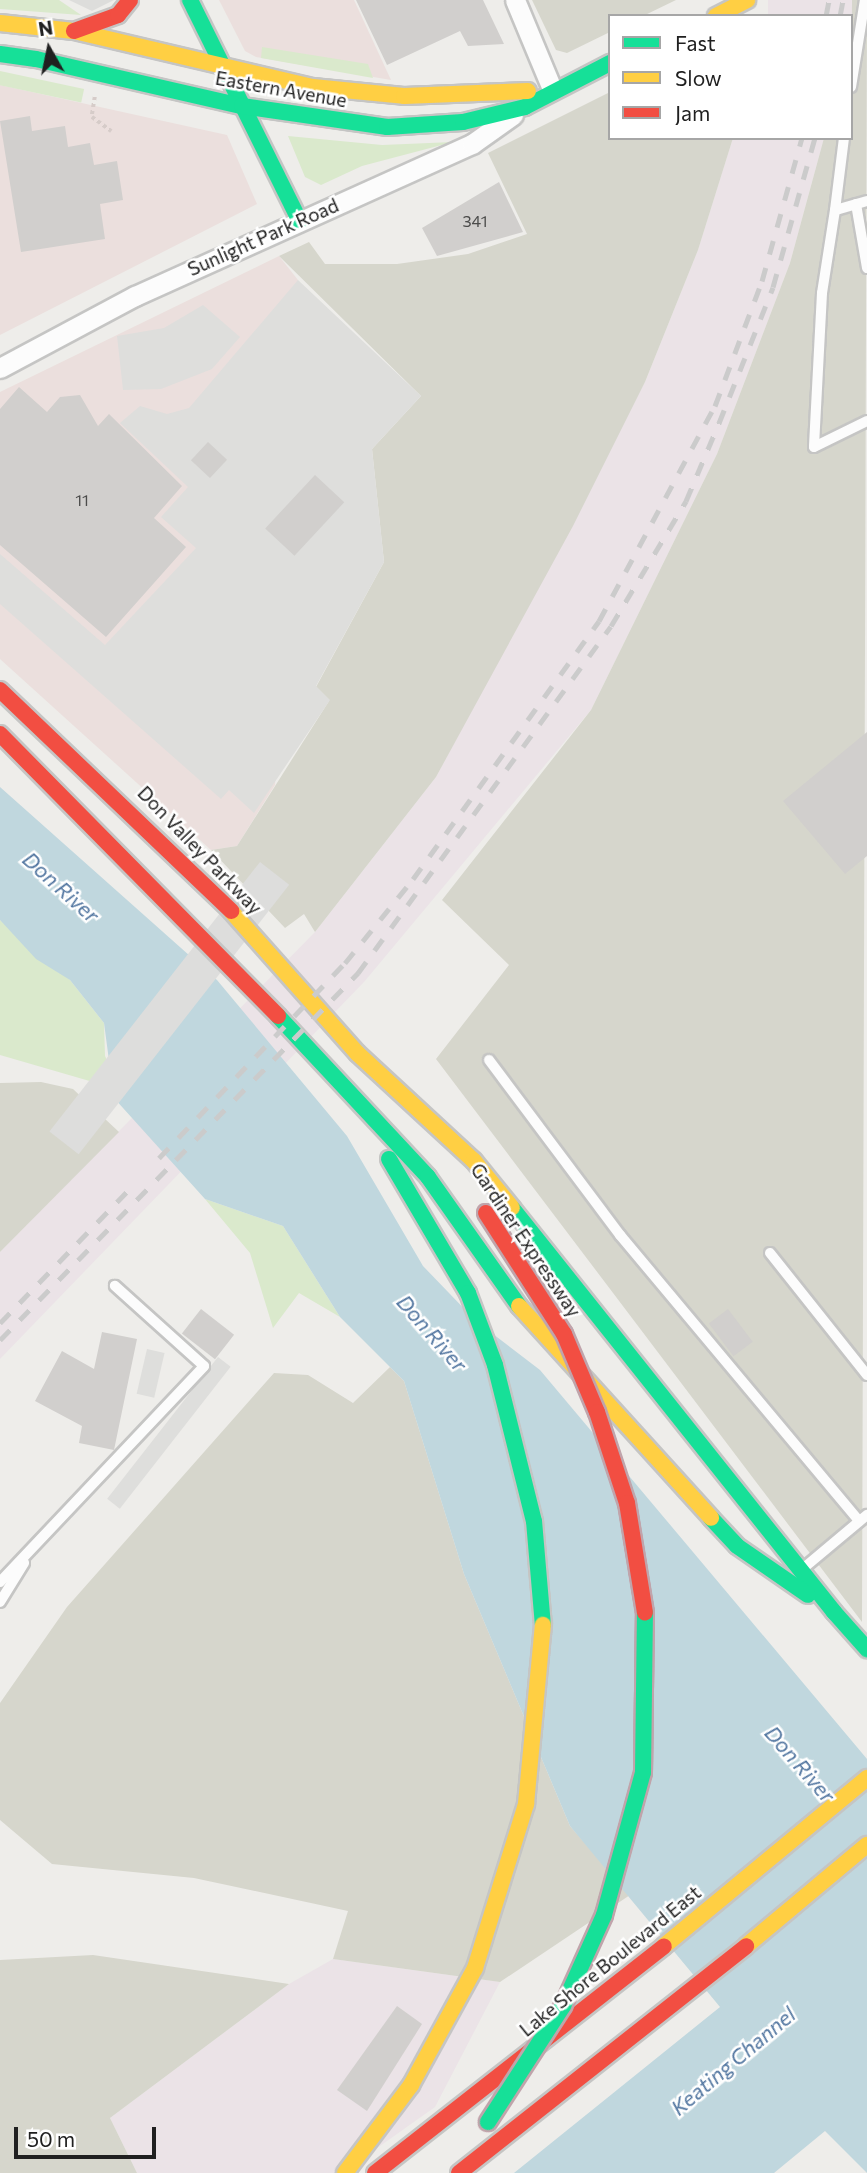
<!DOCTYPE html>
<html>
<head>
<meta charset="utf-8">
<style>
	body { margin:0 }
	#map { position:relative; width:867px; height:2173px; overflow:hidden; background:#eeedea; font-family:Commissioner,sans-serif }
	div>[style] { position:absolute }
	.residential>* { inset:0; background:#dddddb }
	.commercial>* { inset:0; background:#ebdfdd }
	.industrial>* { inset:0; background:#ebe3e7; transform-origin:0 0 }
	.construction>* { inset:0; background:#d6d6cc }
	.grass>* { inset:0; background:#dae9cc; transform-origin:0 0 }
	.parking>* { inset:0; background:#dededc; transform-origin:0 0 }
	.water>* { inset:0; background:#c0d7de }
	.pier>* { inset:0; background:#dddddc; transform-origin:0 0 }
	.building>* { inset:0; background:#d1cfcd; transform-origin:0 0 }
	.path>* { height:3.5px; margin-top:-1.75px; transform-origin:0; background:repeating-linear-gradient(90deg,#d6ccc9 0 3.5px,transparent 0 7px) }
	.roads { filter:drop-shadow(2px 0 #c5c5c4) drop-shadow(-2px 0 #c5c5c4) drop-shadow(0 2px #c5c5c4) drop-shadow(0 -2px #c5c5c4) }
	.lane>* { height:10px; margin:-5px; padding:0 5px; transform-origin:5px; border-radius:5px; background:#fcfcfc }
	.street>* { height:19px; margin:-9.5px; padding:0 9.5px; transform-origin:9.5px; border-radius:9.5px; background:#fcfcfc }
	.fast>* { height:16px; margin:-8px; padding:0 8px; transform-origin:8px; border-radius:8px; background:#16e098 }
	.slow>* { height:16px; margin:-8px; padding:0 8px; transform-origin:8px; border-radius:8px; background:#ffcf43 }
	.jam>* { height:16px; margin:-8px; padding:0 8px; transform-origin:8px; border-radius:8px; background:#f24e42 }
	.rail>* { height:5px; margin-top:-2.5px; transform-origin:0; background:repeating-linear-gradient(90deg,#cbcbcb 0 14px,transparent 0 28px) }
	.bridges { filter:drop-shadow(2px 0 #c0a4ab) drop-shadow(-2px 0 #c0a4ab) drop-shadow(0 2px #c0a4ab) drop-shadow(0 -2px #c0a4ab) }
	.fast-bridge>* { height:16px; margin:-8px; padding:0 8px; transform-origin:8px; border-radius:8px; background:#16e098 }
	.jam-bridge>* { height:16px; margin:-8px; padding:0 8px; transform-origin:8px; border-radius:8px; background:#f24e42 }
	span { translate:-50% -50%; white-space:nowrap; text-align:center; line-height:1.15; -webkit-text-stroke:5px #fff; paint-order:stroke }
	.number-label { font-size:16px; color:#4c4c4b }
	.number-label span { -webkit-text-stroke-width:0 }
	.street-label { font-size:19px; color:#202020 }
	.water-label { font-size:21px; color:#5276a0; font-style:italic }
	.legend { position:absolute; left:608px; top:14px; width:245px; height:126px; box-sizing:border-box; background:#fff; border:2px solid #a6a6a6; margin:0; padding:9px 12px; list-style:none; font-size:21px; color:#202020 }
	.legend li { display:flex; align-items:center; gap:14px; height:35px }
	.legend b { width:35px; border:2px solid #a6a6a6 }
	.north { position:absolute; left:14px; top:14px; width:70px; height:70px; -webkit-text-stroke:5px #fff; paint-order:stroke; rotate:351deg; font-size:19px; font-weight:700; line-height:28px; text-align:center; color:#202020 }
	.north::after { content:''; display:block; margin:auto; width:24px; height:32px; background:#202020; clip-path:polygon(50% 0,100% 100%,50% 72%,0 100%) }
	.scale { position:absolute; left:14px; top:2127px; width:142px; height:32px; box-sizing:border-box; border:4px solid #202020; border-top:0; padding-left:9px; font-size:21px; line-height:24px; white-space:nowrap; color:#202020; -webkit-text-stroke:5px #fff; paint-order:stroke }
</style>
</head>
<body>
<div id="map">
	<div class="residential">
		<i style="clip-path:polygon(69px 0,114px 0,92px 11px)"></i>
	</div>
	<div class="commercial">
		<i style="clip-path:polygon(219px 0,354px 0,391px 80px,256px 57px,245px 51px)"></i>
		<i style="clip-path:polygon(0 85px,227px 135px,257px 204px,0 335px)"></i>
		<i style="clip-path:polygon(279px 256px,298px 280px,275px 785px,237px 846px,211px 850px,0 659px,0 392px)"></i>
	</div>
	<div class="industrial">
		<i style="left:768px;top:0;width:84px;height:16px"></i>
		<i style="clip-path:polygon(733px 138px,824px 138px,790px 263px,717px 454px,591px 710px,364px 982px,0 1359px,0 1252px,315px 932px,436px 777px,645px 382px,698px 250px)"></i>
		<i style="clip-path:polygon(333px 1959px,500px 1982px,435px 2107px,342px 2173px,137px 2173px,110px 2118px,289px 1984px)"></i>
	</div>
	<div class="construction">
		<i style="clip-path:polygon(532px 0,676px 0,643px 16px,610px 16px,610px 32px,567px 53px,556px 50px)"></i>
		<i style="clip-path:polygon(852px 0,867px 0,862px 1622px,436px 1059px,509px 965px,442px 900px,591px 710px,717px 454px,790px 263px,824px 138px,851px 138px)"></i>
		<i style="clip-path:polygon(610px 92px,610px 138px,733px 138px,698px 250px,645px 382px,573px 526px,436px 777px,315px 932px,304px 914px,285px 928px,211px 850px,237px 846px,329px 701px,316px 687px,384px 562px,372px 449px,421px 396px,279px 256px,309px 242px,325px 264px,397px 264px,468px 254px,527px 234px,488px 153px)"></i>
		<i style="clip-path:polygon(41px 1082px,73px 1089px,119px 1132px,0 1252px,0 1083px)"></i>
		<i style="clip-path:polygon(390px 1367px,404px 1381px,464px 1574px,570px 1826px,630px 1895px,500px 1982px,333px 1959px,348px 1911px,194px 1878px,52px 1864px,0 1820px,0 1703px,67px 1607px,274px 1373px,308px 1375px,353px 1403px)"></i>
		<i style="clip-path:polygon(93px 1955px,289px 1984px,110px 2118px,137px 2173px,0 2173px,0 1960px)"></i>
	</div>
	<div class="grass">
		<i style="clip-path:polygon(0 0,59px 0,81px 15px,0 9px)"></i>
		<i style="clip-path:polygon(262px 47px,368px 64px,373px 78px,261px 58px)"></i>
		<i style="left:0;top:71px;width:86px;height:14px;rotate:12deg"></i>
		<i style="clip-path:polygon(288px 136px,382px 145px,453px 142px,362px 166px,321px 185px,305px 177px)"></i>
		<i style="clip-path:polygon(0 920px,70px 980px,104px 1023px,105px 1056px,116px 1079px,93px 1082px,0 1055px)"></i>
		<i style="clip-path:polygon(205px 1199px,283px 1226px,340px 1317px,299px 1293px,273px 1328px,250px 1253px)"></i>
	</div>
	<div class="parking">
		<i style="clip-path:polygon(298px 280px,421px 396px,372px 449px,384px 562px,316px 686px,330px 700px,254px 813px,229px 790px,221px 799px,0 604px,0 554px,105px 645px,196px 548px,161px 517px,188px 487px,120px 423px,140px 406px,167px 414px,189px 408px)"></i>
		<i style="clip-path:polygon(203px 305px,240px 337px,212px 369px,161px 389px,123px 390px,117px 336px,164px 328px)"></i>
		<i style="left:147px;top:1349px;width:18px;height:46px;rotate:13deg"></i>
		<i style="left:218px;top:1357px;width:16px;height:180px;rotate:38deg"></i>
	</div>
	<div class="water">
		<i style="clip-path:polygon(0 787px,217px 980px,347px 1136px,423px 1266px,476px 1321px,540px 1370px,867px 1759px,867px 2173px,825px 2131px,774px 2173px,514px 2173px,720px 2007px,570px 1826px,464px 1574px,404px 1381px,340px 1317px,283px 1226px,205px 1199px,114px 1098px,104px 1023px,70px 980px,36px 959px,0 920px)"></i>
	</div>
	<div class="pier">
		<i style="left:260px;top:862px;width:37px;height:342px;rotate:38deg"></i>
	</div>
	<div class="building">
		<i style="clip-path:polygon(356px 0,483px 0,504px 44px,468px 46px,460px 31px,387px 65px)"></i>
		<i style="clip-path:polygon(30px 116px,32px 131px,65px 126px,68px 147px,90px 143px,94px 165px,117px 161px,123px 200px,100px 204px,105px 239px,21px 252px,0 121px)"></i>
		<i style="clip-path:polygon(499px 182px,523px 232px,437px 256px,422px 228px)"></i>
		<i style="clip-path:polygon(19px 387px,47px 412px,60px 397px,80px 395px,98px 426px,109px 414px,182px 486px,154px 518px,186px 547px,106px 637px,0 545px,0 409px)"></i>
		<i style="left:208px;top:442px;width:26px;height:25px;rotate:43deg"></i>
		<i style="left:315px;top:475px;width:40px;height:73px;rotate:43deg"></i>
		<i style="clip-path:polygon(867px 732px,867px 856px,845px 874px,783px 801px)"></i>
		<i style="left:201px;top:1309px;width:42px;height:31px;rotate:38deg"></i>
		<i style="left:728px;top:1309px;width:41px;height:24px;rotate:53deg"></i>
		<i style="clip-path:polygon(102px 1332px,137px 1339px,114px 1450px,79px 1443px,82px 1426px,35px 1401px,62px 1351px,94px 1369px)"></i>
		<i style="clip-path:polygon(397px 2006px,422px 2024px,367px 2111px,337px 2090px)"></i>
	</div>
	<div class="path">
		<i style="left:95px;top:97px;width:20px;rotate:99deg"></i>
		<i style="left:92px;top:117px;width:24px;rotate:36deg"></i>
	</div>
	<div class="roads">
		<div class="lane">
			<i style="left:851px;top:87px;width:88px;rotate:-80.9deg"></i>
			<i style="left:867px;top:201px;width:33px;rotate:164deg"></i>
			<i style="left:835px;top:210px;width:84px;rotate:98.9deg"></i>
			<i style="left:822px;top:293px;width:154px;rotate:93deg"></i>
			<i style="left:814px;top:447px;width:59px;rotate:-26.1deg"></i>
			<i style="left:856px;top:204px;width:65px;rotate:80.2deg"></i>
			<i style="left:835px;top:210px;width:73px;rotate:-82.9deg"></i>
			<i style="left:489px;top:1060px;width:219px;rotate:53.2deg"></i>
			<i style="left:620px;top:1235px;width:373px;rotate:50.1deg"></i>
			<i style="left:770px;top:1253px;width:156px;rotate:51.5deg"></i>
			<i style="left:806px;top:1566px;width:80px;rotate:-39.9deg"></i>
			<i style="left:0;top:1582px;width:297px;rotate:-46.6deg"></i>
			<i style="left:204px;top:1366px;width:120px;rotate:-138deg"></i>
			<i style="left:0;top:1602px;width:46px;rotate:-58.4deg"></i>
		</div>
		<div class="street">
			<i style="left:515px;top:0;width:96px;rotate:67.4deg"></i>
			<i style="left:0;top:368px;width:153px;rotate:-28.1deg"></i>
			<i style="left:135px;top:296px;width:370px;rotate:-24.3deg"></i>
			<i style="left:472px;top:144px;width:50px;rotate:-35.3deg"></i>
		</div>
		<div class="fast">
			<i style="left:190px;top:0;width:246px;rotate:63.6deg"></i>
			<i style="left:0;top:54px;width:36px;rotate:8deg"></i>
			<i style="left:36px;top:59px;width:211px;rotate:12.9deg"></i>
			<i style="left:242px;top:106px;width:147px;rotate:8.2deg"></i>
			<i style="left:387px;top:127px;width:76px;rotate:-3.8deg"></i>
			<i style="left:463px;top:122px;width:64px;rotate:-13.6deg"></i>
			<i style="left:525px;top:107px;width:96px;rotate:-27.4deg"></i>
			<i style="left:278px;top:1016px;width:220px;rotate:47deg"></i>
			<i style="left:428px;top:1177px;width:158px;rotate:54.8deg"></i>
			<i style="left:389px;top:1159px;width:156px;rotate:59.5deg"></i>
			<i style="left:468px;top:1293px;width:77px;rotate:69.4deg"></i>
			<i style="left:495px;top:1365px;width:161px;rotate:76deg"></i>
			<i style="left:534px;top:1521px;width:104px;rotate:85.1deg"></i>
			<i style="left:512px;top:1208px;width:517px;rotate:51.44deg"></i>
			<i style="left:711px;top:1518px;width:38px;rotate:47deg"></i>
			<i style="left:737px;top:1546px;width:86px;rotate:34.6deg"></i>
			<i style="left:834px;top:1612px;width:50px;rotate:48.3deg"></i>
		</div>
		<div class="slow">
			<i style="left:716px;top:16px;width:35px;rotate:-27deg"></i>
			<i style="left:0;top:23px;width:74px;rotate:6.2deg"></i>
			<i style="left:74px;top:31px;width:245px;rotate:13.2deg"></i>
			<i style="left:313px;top:87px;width:91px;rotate:5.6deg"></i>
			<i style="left:404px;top:96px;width:124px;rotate:-2.3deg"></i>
			<i style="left:231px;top:911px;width:190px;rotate:48.4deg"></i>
			<i style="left:357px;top:1053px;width:159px;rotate:42.7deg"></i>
			<i style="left:474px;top:1161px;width:60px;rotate:51deg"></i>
			<i style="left:519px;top:1306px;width:286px;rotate:47.8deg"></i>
			<i style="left:664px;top:1946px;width:264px;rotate:-39.6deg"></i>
			<i style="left:746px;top:1946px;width:158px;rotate:-39.9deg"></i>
			<i style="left:345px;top:2173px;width:110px;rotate:-53.1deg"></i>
			<i style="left:411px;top:2085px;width:133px;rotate:-61.3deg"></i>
			<i style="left:475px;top:1968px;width:172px;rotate:-72.7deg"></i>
			<i style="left:526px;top:1804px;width:180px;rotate:-84.6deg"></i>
		</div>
		<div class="jam">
			<i style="left:74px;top:31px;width:47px;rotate:-20deg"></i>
			<i style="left:118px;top:15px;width:19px;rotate:-51deg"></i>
			<i style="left:0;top:690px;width:320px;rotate:43.7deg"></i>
			<i style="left:0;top:734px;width:396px;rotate:45.4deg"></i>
			<i style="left:375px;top:2173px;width:367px;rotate:-38.1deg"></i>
			<i style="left:459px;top:2173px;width:366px;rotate:-38.3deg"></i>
		</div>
	</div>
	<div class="rail">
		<i style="left:826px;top:16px;width:16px;rotate:-79deg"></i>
		<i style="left:840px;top:16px;width:16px;rotate:-79deg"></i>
		<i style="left:159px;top:1158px;width:269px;rotate:-46.4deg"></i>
		<i style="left:345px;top:963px;width:108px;rotate:-51deg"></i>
		<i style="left:413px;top:879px;width:318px;rotate:-54.2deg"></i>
		<i style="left:599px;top:621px;width:244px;rotate:-61.7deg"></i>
		<i style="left:715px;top:406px;width:134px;rotate:-69.4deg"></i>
		<i style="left:762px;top:281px;width:148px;rotate:-74.4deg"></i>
		<i style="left:0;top:1323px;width:194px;rotate:-46deg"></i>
		<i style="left:0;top:1340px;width:513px;rotate:-45.71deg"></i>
		<i style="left:358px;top:973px;width:429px;rotate:-53.9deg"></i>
		<i style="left:611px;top:626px;width:146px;rotate:-59deg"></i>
		<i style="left:686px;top:501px;width:85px;rotate:-67.1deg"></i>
		<i style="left:719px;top:423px;width:146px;rotate:-68.3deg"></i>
		<i style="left:773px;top:287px;width:155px;rotate:-74.3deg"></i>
	</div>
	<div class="bridges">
		<div class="fast-bridge">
			<i style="left:488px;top:2122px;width:138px;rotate:-57.1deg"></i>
			<i style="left:563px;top:2006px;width:100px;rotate:-65.7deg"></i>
			<i style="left:604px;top:1915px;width:148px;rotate:-74.7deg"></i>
			<i style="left:643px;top:1772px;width:159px;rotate:-89.3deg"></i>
		</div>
		<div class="jam-bridge">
			<i style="left:486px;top:1213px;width:144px;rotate:57.2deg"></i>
			<i style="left:564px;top:1334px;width:85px;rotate:67.1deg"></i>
			<i style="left:597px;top:1412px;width:96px;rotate:71.8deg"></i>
			<i style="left:627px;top:1503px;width:111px;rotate:80.7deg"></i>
		</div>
	</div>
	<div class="number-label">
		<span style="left:475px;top:221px">341</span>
		<span style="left:82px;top:500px">11</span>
	</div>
	<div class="street-label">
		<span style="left:281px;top:89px;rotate:10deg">Eastern Avenue</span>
		<span style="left:263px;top:237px;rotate:-24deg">Sunlight Park Road</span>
		<span style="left:200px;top:850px;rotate:46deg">Don Valley Parkway</span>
		<span style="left:526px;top:1240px;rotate:56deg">Gardiner Expressway</span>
		<span style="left:610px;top:1961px;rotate:-39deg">Lake Shore Boulevard East</span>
	</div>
	<div class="water-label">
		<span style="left:61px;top:887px;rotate:42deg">Don River</span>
		<span style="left:432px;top:1333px;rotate:49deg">Don River</span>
		<span style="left:800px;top:1764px;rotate:49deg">Don River</span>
		<span style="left:733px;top:2061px;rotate:-40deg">Keating Channel</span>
	</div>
	<ul class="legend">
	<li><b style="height:9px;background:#16e098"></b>Fast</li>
	<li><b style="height:9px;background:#ffcf43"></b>Slow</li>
	<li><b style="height:9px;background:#f24e42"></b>Jam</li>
	</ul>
	<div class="north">N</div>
	<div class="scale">50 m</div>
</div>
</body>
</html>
